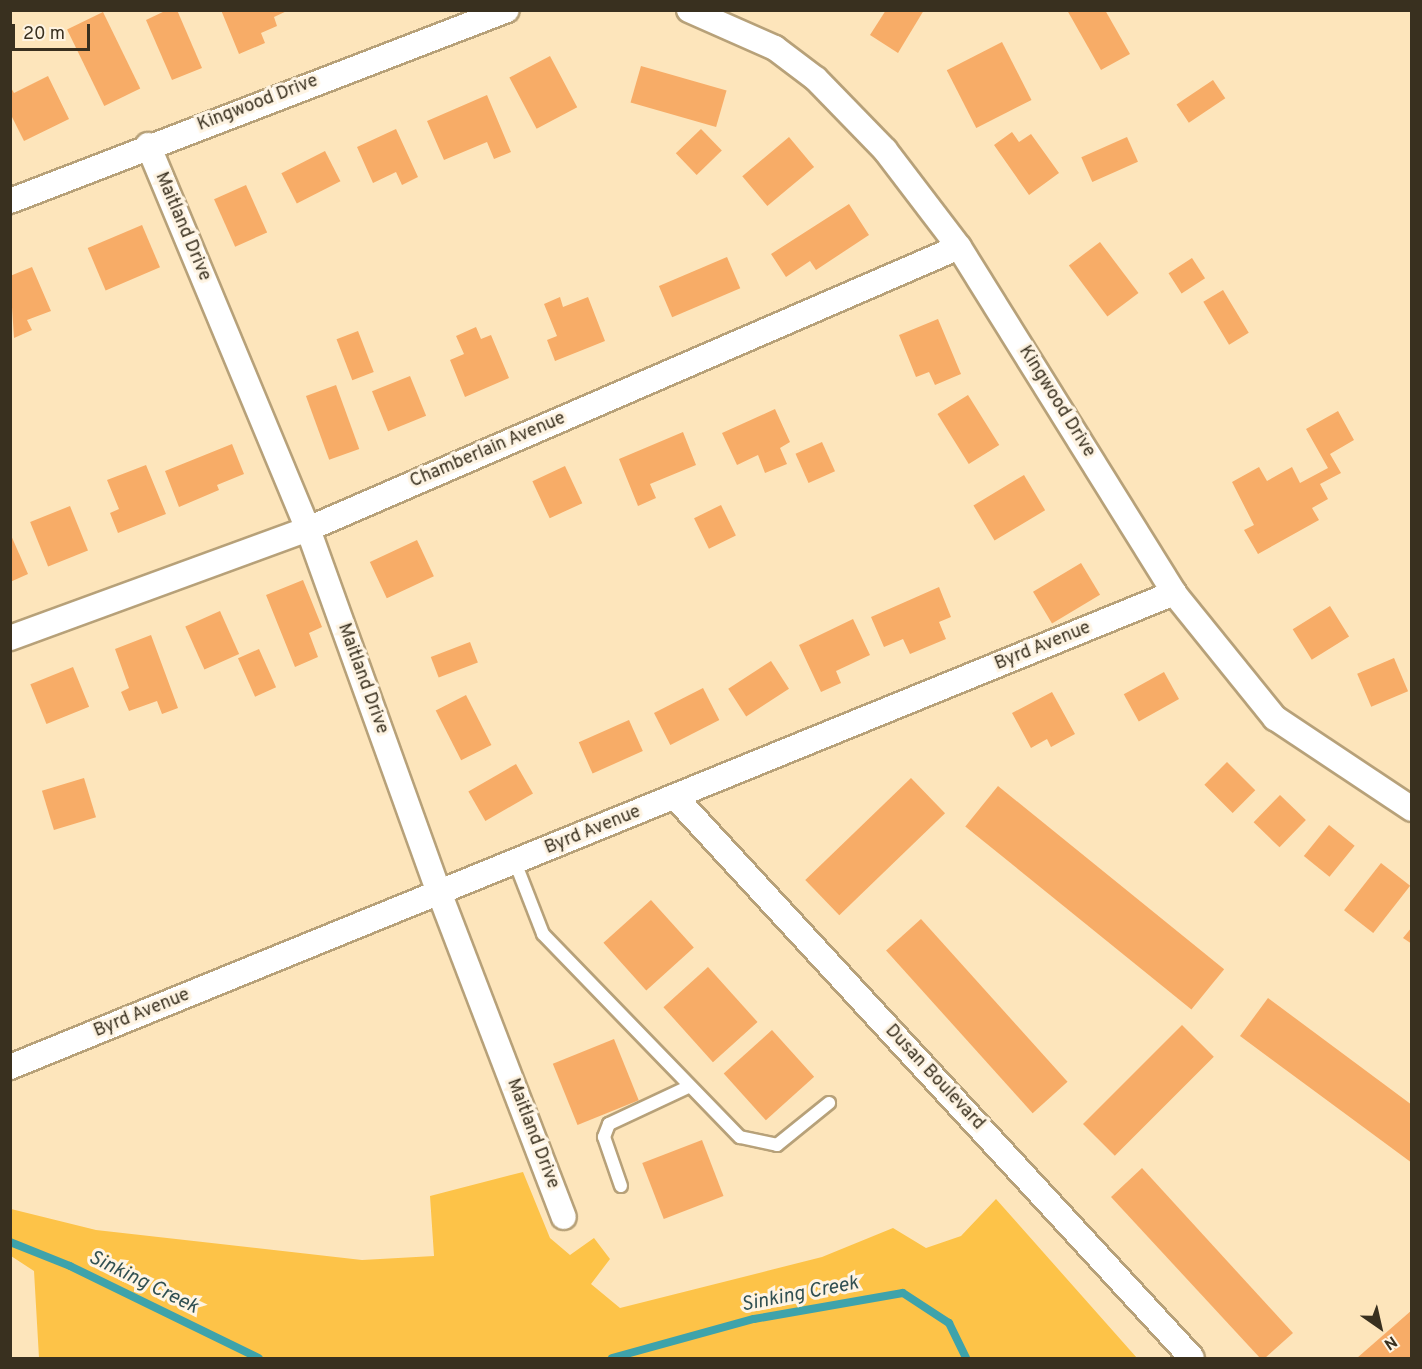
<!DOCTYPE html>
<html>
<head>
<meta charset="utf-8">
<style>
	body { margin:0 }
	#map { position:relative; width:1422px; height:1369px; overflow:hidden; background:#fde5bb; font-family:Overpass,sans-serif }
	div>[style] { position:absolute }
	.green>* { inset:0; background:#fdc348 }
	.stream>* { height:8px; margin:-4px; padding:0 4px; transform-origin:4px; border-radius:4px; background:#3ea3ab }
	.building>* { inset:0; background:#f7ac67; transform-origin:0 0 }
	.roads { filter:drop-shadow(2px 0 #b7a179) drop-shadow(-2px 0 #b7a179) drop-shadow(0 2px #b7a179) drop-shadow(0 -2px #b7a179) }
	.lane>* { height:12px; margin:-6px; padding:0 6px; transform-origin:6px; border-radius:6px; background:#fff }
	.street>* { height:24px; margin:-12px; padding:0 12px; transform-origin:12px; border-radius:12px; background:#fff }
	span { translate:-50% -50%; white-space:nowrap; text-align:center; line-height:1.15; -webkit-text-stroke:6px #fef4e3; paint-order:stroke }
	.street-label { font-size:18px; color:#39301f }
	.water-label { font-size:20px; color:#315052; font-style:italic }
	.frame { position:absolute; inset:0; border:12px solid #39301f; pointer-events:none }
	.north { position:absolute; left:1350px; top:1297px; width:60px; height:60px; -webkit-text-stroke:4px #fef4e3; paint-order:stroke; rotate:146deg; font-size:16px; font-weight:700; line-height:24px; text-align:center; color:#39301f }
	.north::after { content:''; display:block; margin:auto; width:21px; height:27px; background:#39301f; clip-path:polygon(50% 0,100% 100%,50% 72%,0 100%) }
	.scale { position:absolute; left:12px; top:24px; width:78px; height:27px; box-sizing:border-box; border:3px solid #39301f; border-top:0; padding-left:8px; font-size:18px; line-height:21px; white-space:nowrap; color:#39301f; -webkit-text-stroke:4px #fef4e3; paint-order:stroke }
</style>
</head>
<body>
<div id="map">
	<div class="green">
		<i style="clip-path:polygon(523px 1172px,550px 1238px,570px 1255px,594px 1238px,610px 1259px,591px 1284px,620px 1308px,822px 1257px,893px 1228px,926px 1248px,961px 1236px,996px 1199px,1137px 1358px,39px 1358px,34px 1271px,11px 1256px,11px 1209px,96px 1230px,362px 1260px,434px 1256px,430px 1196px)"></i>
	</div>
	<div class="stream">
		<i style="left:10px;top:1242px;width:65px;rotate:21.8deg"></i>
		<i style="left:70px;top:1266px;width:210px;rotate:26deg"></i>
		<i style="left:612px;top:1358px;width:147px;rotate:-15.4deg"></i>
		<i style="left:754px;top:1319px;width:151px;rotate:-9.9deg"></i>
		<i style="left:903px;top:1293px;width:55px;rotate:33.1deg"></i>
		<i style="left:949px;top:1323px;width:39px;rotate:64deg"></i>
	</div>
	<div class="building">
		<i style="clip-path:polygon(167px 10px,177px 10px,202px 68px,172px 80px,146px 20px)"></i>
		<i style="clip-path:polygon(221px 10px,289px 10px,274px 17px,277px 26px,261px 33px,265px 43px,239px 54px)"></i>
		<i style="clip-path:polygon(886px 10px,924px 10px,898px 53px,870px 35px)"></i>
		<i style="clip-path:polygon(1067px 10px,1105px 10px,1130px 54px,1101px 70px)"></i>
		<i style="left:103px;top:12px;width:85px;height:40px;rotate:64deg"></i>
		<i style="left:1002px;top:42px;width:65px;height:62px;rotate:63deg"></i>
		<i style="left:550px;top:56px;width:58px;height:46px;rotate:62deg"></i>
		<i style="left:641px;top:66px;width:89px;height:38px;rotate:16deg"></i>
		<i style="clip-path:polygon(48px 76px,69px 119px,24px 141px,10px 113px,10px 86px,14px 93px)"></i>
		<i style="left:1213px;top:80px;width:22px;height:44px;rotate:56deg"></i>
		<i style="clip-path:polygon(487px 95px,511px 152px,494px 159px,487px 142px,444px 160px,427px 121px)"></i>
		<i style="clip-path:polygon(396px 129px,418px 177px,402px 185px,396px 172px,373px 183px,357px 147px)"></i>
		<i style="left:701px;top:129px;width:30px;height:35px;rotate:46deg"></i>
		<i style="clip-path:polygon(1012px 132px,1019px 142px,1031px 134px,1059px 173px,1029px 195px,994px 145px)"></i>
		<i style="left:789px;top:137px;width:39px;height:61px;rotate:50deg"></i>
		<i style="left:1127px;top:137px;width:27px;height:50px;rotate:66deg"></i>
		<i style="left:325px;top:151px;width:34px;height:49px;rotate:63deg"></i>
		<i style="left:246px;top:185px;width:52px;height:35px;rotate:66deg"></i>
		<i style="clip-path:polygon(849px 204px,869px 235px,816px 270px,810px 261px,786px 277px,771px 254px)"></i>
		<i style="left:142px;top:225px;width:46px;height:59px;rotate:67deg"></i>
		<i style="left:1100px;top:242px;width:64px;height:39px;rotate:53deg"></i>
		<i style="left:727px;top:257px;width:34px;height:74px;rotate:67deg"></i>
		<i style="left:1192px;top:258px;width:24px;height:28px;rotate:57deg"></i>
		<i style="clip-path:polygon(32px 267px,51px 311px,27px 320px,32px 330px,14px 338px,10px 276px)"></i>
		<i style="left:1223px;top:290px;width:50px;height:23px;rotate:59deg"></i>
		<i style="clip-path:polygon(560px 297px,563px 307px,588px 297px,605px 341px,555px 361px,547px 340px,557px 336px,544px 304px)"></i>
		<i style="clip-path:polygon(938px 319px,961px 374px,935px 385px,929px 372px,916px 377px,899px 335px)"></i>
		<i style="clip-path:polygon(476px 327px,481px 339px,491px 335px,509px 378px,465px 397px,450px 360px,464px 354px,456px 336px)"></i>
		<i style="left:358px;top:331px;width:44px;height:23px;rotate:69deg"></i>
		<i style="left:410px;top:376px;width:43px;height:41px;rotate:68deg"></i>
		<i style="left:336px;top:385px;width:68px;height:32px;rotate:70deg"></i>
		<i style="left:968px;top:395px;width:59px;height:36px;rotate:58deg"></i>
		<i style="clip-path:polygon(775px 409px,790px 442px,780px 448px,787px 464px,765px 473px,758px 455px,737px 465px,722px 433px)"></i>
		<i style="clip-path:polygon(1338px 411px,1354px 440px,1330px 454px,1341px 473px,1320px 484px,1328px 499px,1312px 508px,1319px 520px,1258px 554px,1244px 530px,1254px 525px,1232px 482px,1259px 467px,1267px 481px,1292px 467px,1300px 483px,1328px 468px,1306px 429px)"></i>
		<i style="clip-path:polygon(683px 432px,696px 465px,650px 484px,656px 498px,638px 506px,619px 459px)"></i>
		<i style="left:822px;top:442px;width:32px;height:29px;rotate:66deg"></i>
		<i style="clip-path:polygon(232px 444px,244px 474px,217px 485px,219px 490px,179px 507px,165px 471px)"></i>
		<i style="clip-path:polygon(146px 465px,166px 514px,118px 533px,110px 513px,119px 509px,107px 480px)"></i>
		<i style="left:565px;top:466px;width:41px;height:36px;rotate:65deg"></i>
		<i style="left:1024px;top:475px;width:41px;height:59px;rotate:59deg"></i>
		<i style="left:721px;top:505px;width:34px;height:30px;rotate:64deg"></i>
		<i style="left:70px;top:506px;width:48px;height:43px;rotate:68deg"></i>
		<i style="clip-path:polygon(10px 533px,28px 574px,10px 582px)"></i>
		<i style="left:417px;top:540px;width:40px;height:52px;rotate:65deg"></i>
		<i style="left:1081px;top:563px;width:37px;height:56px;rotate:59deg"></i>
		<i style="clip-path:polygon(303px 580px,322px 627px,309px 633px,318px 657px,295px 667px,266px 595px)"></i>
		<i style="clip-path:polygon(939px 587px,951px 617px,939px 622px,946px 639px,910px 654px,903px 639px,884px 647px,871px 617px)"></i>
		<i style="left:1330px;top:606px;width:36px;height:44px;rotate:58deg"></i>
		<i style="left:220px;top:611px;width:47px;height:38px;rotate:66deg"></i>
		<i style="clip-path:polygon(853px 619px,870px 655px,836px 671px,841px 683px,821px 692px,799px 645px)"></i>
		<i style="clip-path:polygon(151px 635px,178px 708px,162px 714px,157px 701px,129px 711px,121px 692px,129px 688px,115px 649px)"></i>
		<i style="left:470px;top:642px;width:22px;height:42px;rotate:69deg"></i>
		<i style="left:259px;top:649px;width:42px;height:23px;rotate:66deg"></i>
		<i style="left:1394px;top:658px;width:36px;height:40px;rotate:67deg"></i>
		<i style="left:771px;top:661px;width:33px;height:51px;rotate:57deg"></i>
		<i style="left:73px;top:667px;width:43px;height:46px;rotate:68deg"></i>
		<i style="left:1164px;top:672px;width:31px;height:46px;rotate:61deg"></i>
		<i style="left:703px;top:688px;width:36px;height:55px;rotate:63deg"></i>
		<i style="clip-path:polygon(1052px 692px,1075px 734px,1051px 747px,1047px 739px,1031px 748px,1012px 713px)"></i>
		<i style="left:466px;top:695px;width:56px;height:34px;rotate:63deg"></i>
		<i style="left:629px;top:720px;width:34px;height:55px;rotate:66deg"></i>
		<i style="left:1227px;top:762px;width:40px;height:32px;rotate:45deg"></i>
		<i style="left:516px;top:764px;width:34px;height:55px;rotate:60deg"></i>
		<i style="left:84px;top:778px;width:41px;height:44px;rotate:73deg"></i>
		<i style="left:911px;top:778px;width:49px;height:147px;rotate:46deg"></i>
		<i style="left:998px;top:786px;width:291px;height:52px;rotate:39deg"></i>
		<i style="left:1280px;top:795px;width:36px;height:38px;rotate:44deg"></i>
		<i style="left:1329px;top:825px;width:33px;height:40px;rotate:39deg"></i>
		<i style="left:1381px;top:863px;width:37px;height:60px;rotate:38deg"></i>
		<i style="left:651px;top:900px;width:64px;height:64px;rotate:48deg"></i>
		<i style="left:921px;top:919px;width:219px;height:47px;rotate:48deg"></i>
		<i style="clip-path:polygon(1412px 927px,1412px 944px,1403px 938px)"></i>
		<i style="left:708px;top:967px;width:74px;height:60px;rotate:48deg"></i>
		<i style="clip-path:polygon(1268px 998px,1412px 1105px,1412px 1163px,1240px 1036px)"></i>
		<i style="left:1182px;top:1025px;width:45px;height:140px;rotate:45deg"></i>
		<i style="left:772px;top:1030px;width:63px;height:65px;rotate:48deg"></i>
		<i style="left:614px;top:1039px;width:66px;height:66px;rotate:68deg"></i>
		<i style="left:702px;top:1140px;width:60px;height:64px;rotate:69deg"></i>
		<i style="clip-path:polygon(1142px 1168px,1293px 1333px,1265px 1358px,1260px 1358px,1111px 1197px)"></i>
		<i style="clip-path:polygon(1412px 1310px,1412px 1358px,1357px 1358px)"></i>
	</div>
	<div class="roads">
		<div class="lane">
			<i style="left:515px;top:862px;width:77px;rotate:68.7deg"></i>
			<i style="left:543px;top:934px;width:283px;rotate:45.9deg"></i>
			<i style="left:740px;top:1137px;width:38px;rotate:12deg"></i>
			<i style="left:777px;top:1145px;width:67px;rotate:-38.9deg"></i>
			<i style="left:621px;top:1186px;width:52px;rotate:-109.1deg"></i>
			<i style="left:604px;top:1137px;width:14px;rotate:-69deg"></i>
			<i style="left:609px;top:1124px;width:89px;rotate:-25.1deg"></i>
		</div>
		<div class="street">
			<i style="left:689px;top:10px;width:94px;rotate:23.8deg"></i>
			<i style="left:775px;top:48px;width:51px;rotate:37.1deg"></i>
			<i style="left:816px;top:79px;width:99px;rotate:45.8deg"></i>
			<i style="left:885px;top:150px;width:122px;rotate:52.7deg"></i>
			<i style="left:959px;top:247px;width:407px;rotate:58.1deg"></i>
			<i style="left:1174px;top:593px;width:161px;rotate:51.1deg"></i>
			<i style="left:1275px;top:718px;width:164px;rotate:33.6deg"></i>
			<i style="left:148px;top:145px;width:416px;rotate:67.4deg"></i>
			<i style="left:308px;top:529px;width:386px;rotate:70.2deg"></i>
			<i style="left:439px;top:892px;width:348px;rotate:69deg"></i>
			<i style="left:10px;top:201px;width:532px;rotate:-21.02deg"></i>
			<i style="left:10px;top:638px;width:317px;rotate:-20.1deg"></i>
			<i style="left:308px;top:529px;width:709px;rotate:-23.42deg"></i>
			<i style="left:676px;top:798px;width:761px;rotate:47.34deg"></i>
			<i style="left:10px;top:1067px;width:1257px;rotate:-22.16deg"></i>
		</div>
	</div>
	<div class="street-label">
		<span style="left:258px;top:104px;rotate:-21deg">Kingwood Drive</span>
		<span style="left:182px;top:227px;rotate:67deg">Maitland Drive</span>
		<span style="left:1056px;top:402px;rotate:58deg">Kingwood Drive</span>
		<span style="left:488px;top:451px;rotate:-23deg">Chamberlain Avenue</span>
		<span style="left:1043px;top:647px;rotate:-22deg">Byrd Avenue</span>
		<span style="left:362px;top:679px;rotate:70deg">Maitland Drive</span>
		<span style="left:593px;top:831px;rotate:-22deg">Byrd Avenue</span>
		<span style="left:142px;top:1014px;rotate:-22deg">Byrd Avenue</span>
		<span style="left:934px;top:1078px;rotate:47deg">Dusan Boulevard</span>
		<span style="left:532px;top:1134px;rotate:69deg">Maitland Drive</span>
	</div>
	<div class="water-label">
		<span style="left:143px;top:1283px;rotate:26deg">Sinking Creek</span>
		<span style="left:800px;top:1295px;rotate:-11deg">Sinking Creek</span>
	</div>
	<div class="frame"></div>
	<div class="north">N</div>
	<div class="scale">20 m</div>
</div>
</body>
</html>
